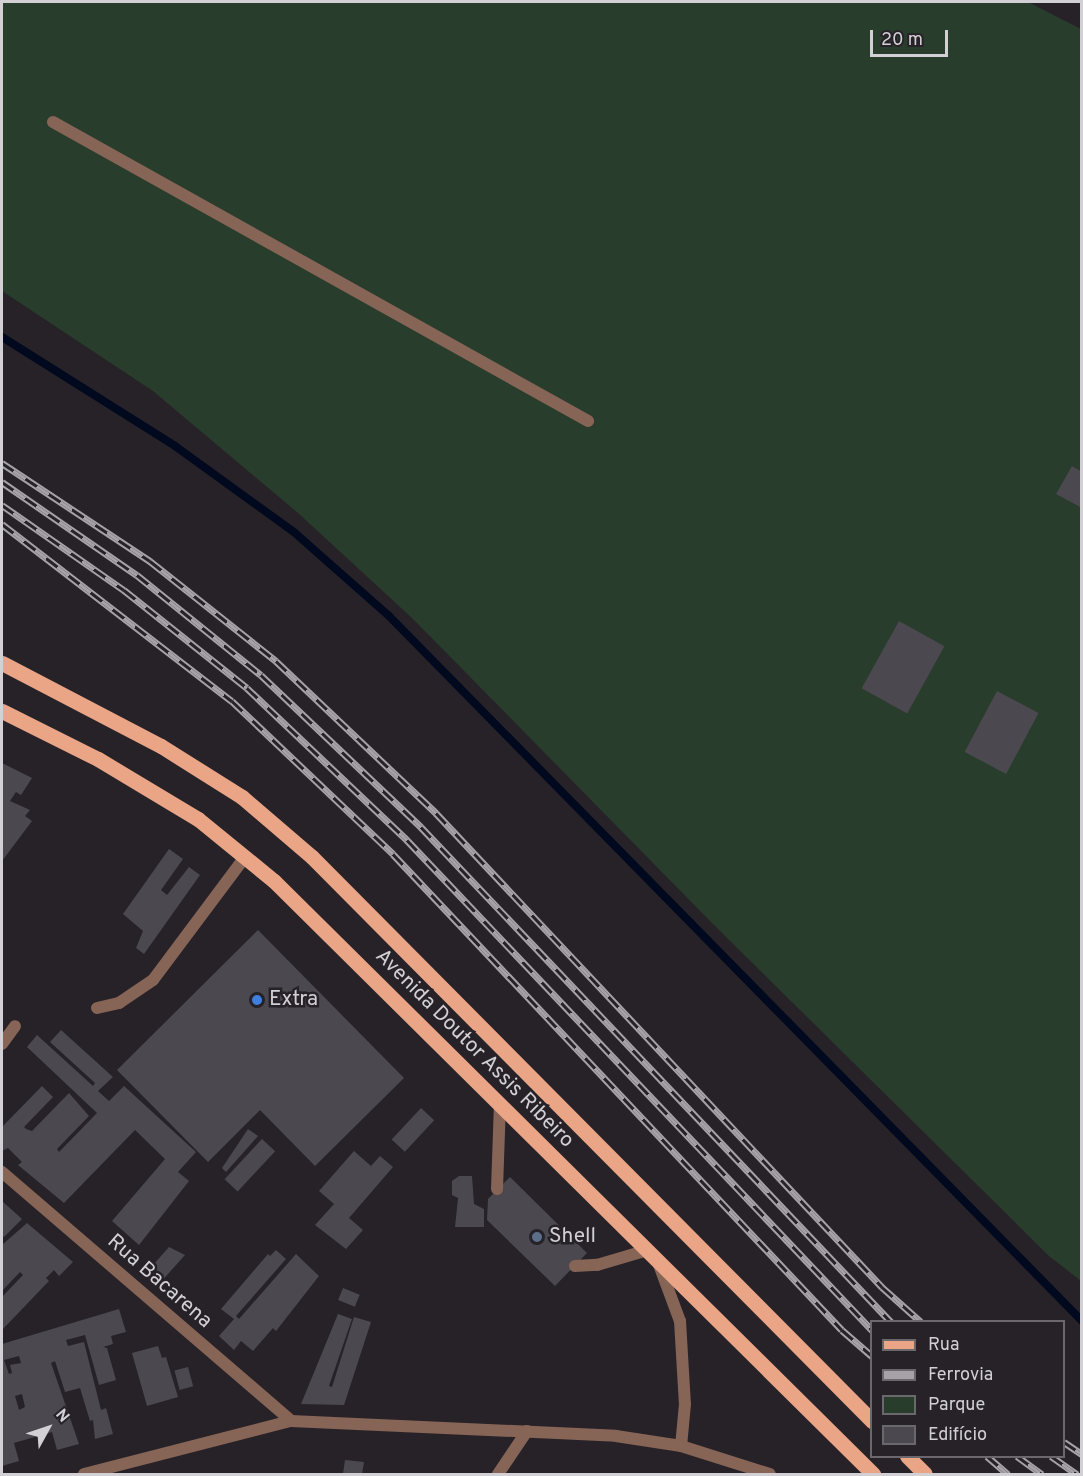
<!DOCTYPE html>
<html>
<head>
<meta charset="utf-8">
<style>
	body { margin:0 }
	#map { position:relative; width:1083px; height:1476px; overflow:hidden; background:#262228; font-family:Overpass,sans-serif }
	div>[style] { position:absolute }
	.green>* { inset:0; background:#283d2b }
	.stream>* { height:8px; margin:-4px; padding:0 4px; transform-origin:4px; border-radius:4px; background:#01091f }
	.building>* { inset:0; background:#4c4850; transform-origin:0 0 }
	.service>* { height:12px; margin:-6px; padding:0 6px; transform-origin:6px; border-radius:6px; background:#866456 }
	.minor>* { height:12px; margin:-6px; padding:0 6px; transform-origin:6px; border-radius:6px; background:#866456 }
	.tertiary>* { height:12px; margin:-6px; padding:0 6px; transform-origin:6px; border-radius:6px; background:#866456 }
	.primary>* { height:15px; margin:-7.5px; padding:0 7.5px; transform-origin:7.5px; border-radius:7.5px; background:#eaa486 }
	.rail>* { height:7px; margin-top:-3.5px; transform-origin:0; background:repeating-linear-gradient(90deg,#262228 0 14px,#a6a2a8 0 28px); box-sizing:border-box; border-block:2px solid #a6a2a8 }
	.dots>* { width:16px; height:16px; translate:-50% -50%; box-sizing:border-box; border:3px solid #262228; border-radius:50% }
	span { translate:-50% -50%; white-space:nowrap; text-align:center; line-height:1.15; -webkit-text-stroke:5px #262228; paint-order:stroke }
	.poi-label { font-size:21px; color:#d3d0d5 }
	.left { translate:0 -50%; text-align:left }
	.street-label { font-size:21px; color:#d3d0d5 }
	.frame { position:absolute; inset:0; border:3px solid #d3d0d5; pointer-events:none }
	.legend { position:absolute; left:870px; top:1320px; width:195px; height:138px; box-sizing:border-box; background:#262228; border:2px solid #6b686d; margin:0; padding:8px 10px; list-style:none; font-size:18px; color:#d3d0d5 }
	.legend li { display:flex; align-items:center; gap:12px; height:30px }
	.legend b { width:30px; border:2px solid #6b686d }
	.north { position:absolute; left:18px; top:1398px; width:60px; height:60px; -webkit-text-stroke:4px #262228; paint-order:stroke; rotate:50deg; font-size:16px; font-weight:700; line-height:24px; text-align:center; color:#d3d0d5 }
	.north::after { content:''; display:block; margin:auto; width:21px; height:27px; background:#d3d0d5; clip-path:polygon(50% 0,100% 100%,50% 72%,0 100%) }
	.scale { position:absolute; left:870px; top:30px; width:78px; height:27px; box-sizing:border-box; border:3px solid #d3d0d5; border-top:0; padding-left:8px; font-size:18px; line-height:21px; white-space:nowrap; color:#d3d0d5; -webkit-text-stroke:4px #262228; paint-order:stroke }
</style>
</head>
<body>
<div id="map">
	<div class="green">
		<i style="clip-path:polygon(2px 2px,1028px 2px,1081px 29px,1081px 1281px,1049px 1256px,714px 925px,412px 618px,298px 513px,153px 391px,2px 291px)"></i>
	</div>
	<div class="stream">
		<i style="left:2px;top:337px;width:204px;rotate:32.2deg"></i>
		<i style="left:175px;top:446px;width:148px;rotate:35.9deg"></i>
		<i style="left:295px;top:533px;width:125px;rotate:41.4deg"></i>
		<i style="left:389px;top:616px;width:989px;rotate:45.49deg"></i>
	</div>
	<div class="building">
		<i style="clip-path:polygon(1072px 466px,1082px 472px,1082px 508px,1056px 494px)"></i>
		<i style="left:899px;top:621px;width:52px;height:77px;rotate:29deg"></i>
		<i style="left:997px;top:691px;width:47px;height:69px;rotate:28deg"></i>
		<i style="clip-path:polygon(2px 763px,32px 778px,21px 795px,16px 792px,10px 801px,30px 810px,25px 816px,32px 821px,2px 861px)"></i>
		<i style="clip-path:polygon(169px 849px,183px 859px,161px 890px,167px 895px,189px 867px,200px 875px,144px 954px,136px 948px,143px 931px,123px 914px)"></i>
		<i style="clip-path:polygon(258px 930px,404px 1078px,315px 1166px,260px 1110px,208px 1162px,117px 1070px)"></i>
		<i style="clip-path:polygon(61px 1030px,113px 1077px,98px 1091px,109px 1101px,124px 1086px,196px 1152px,178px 1172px,189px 1181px,139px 1245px,112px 1221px,165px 1159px,135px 1130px,64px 1203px,18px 1165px,22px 1162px,8px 1148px,2px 1151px,2px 1127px,42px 1086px,53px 1097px,24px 1127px,26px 1129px,32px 1131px,69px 1093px,89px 1116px,57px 1149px,59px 1152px,97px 1113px,27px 1047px,37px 1035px,93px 1086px,95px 1083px,50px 1042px)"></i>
		<i style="left:421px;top:1108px;width:18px;height:43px;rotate:43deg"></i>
		<i style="clip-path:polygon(248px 1129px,258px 1136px,226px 1172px,222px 1168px)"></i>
		<i style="left:262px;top:1139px;width:18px;height:55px;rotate:43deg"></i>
		<i style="clip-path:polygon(354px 1151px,371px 1166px,380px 1156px,393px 1167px,349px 1218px,363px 1230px,346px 1249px,315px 1225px,334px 1204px,319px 1191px)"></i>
		<i style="clip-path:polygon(459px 1176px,472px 1176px,474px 1204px,484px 1209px,484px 1227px,455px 1227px,458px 1198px,452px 1195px,452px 1181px)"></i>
		<i style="clip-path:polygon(510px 1177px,587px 1253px,555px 1286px,487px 1220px,488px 1199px)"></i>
		<i style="clip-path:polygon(2px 1201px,22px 1219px,4px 1237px,2px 1235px)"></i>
		<i style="clip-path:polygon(27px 1223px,73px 1262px,59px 1276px,54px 1270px,46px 1278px,49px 1281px,2px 1330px,2px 1297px,23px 1275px,20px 1272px,2px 1291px,2px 1245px)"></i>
		<i style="clip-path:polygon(169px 1247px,185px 1255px,159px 1284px,146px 1273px)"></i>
		<i style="clip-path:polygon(276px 1250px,286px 1259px,236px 1316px,239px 1319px,296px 1254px,319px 1276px,276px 1331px,273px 1328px,253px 1351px,241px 1341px,234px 1350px,219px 1336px,234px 1319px,221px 1309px,268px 1254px,270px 1256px)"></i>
		<i style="left:343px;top:1288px;width:18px;height:13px;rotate:22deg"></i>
		<i style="clip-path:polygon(evenodd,119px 1309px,126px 1332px,111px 1336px,113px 1344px,103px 1347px,107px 1348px,116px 1380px,99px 1385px,85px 1335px,66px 1340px,68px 1346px,84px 1342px,101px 1410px,106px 1408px,113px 1434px,95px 1439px,93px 1420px,90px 1421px,80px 1388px,65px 1392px,55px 1361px,51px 1363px,79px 1444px,57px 1450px,52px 1432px,14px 1443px,19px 1461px,2px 1466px,2px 1344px,119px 1309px,19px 1356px,21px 1363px,10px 1365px,12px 1373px,9px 1374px,4px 1360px,19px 1356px,119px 1309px,22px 1394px,25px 1407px,19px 1410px,15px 1396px,22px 1394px)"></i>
		<i style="clip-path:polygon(338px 1314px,352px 1319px,329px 1386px,332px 1387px,354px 1317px,371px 1322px,344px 1405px,301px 1404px)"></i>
		<i style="clip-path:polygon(158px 1346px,162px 1358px,166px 1357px,178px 1397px,147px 1406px,132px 1353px)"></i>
		<i style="left:188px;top:1367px;width:20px;height:14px;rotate:75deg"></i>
		<i style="clip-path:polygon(345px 1460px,364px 1462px,362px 1474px,343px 1474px)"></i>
	</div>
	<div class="service">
		<i style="left:53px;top:122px;width:613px;rotate:29.2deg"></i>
		<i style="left:97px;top:1008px;width:23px;rotate:-13deg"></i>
		<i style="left:119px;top:1003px;width:41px;rotate:-34.1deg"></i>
		<i style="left:153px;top:980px;width:154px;rotate:-53.2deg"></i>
		<i style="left:497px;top:1189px;width:85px;rotate:-88deg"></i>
		<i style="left:658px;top:1262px;width:63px;rotate:69.6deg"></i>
		<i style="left:680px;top:1321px;width:83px;rotate:86.6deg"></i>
		<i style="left:685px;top:1404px;width:42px;rotate:95.4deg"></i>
		<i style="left:575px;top:1266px;width:22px;rotate:-3deg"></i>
		<i style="left:597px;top:1265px;width:53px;rotate:-16.4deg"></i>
	</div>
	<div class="minor">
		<i style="left:2px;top:1044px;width:22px;rotate:-54deg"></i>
		<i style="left:2px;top:1172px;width:381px;rotate:40.7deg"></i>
		<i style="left:498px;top:1474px;width:52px;rotate:-56deg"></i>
	</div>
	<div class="tertiary">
		<i style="left:84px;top:1474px;width:214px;rotate:-14.4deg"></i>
		<i style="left:291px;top:1421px;width:325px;rotate:2.6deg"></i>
		<i style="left:616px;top:1436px;width:66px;rotate:8.7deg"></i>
		<i style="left:681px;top:1446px;width:93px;rotate:17.5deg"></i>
	</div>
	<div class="primary">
		<i style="left:2px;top:663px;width:179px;rotate:27.6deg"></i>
		<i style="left:161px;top:746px;width:96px;rotate:32.2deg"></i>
		<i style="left:242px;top:797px;width:92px;rotate:40.6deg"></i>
		<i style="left:312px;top:857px;width:795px;rotate:45.2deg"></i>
		<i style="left:2px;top:711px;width:107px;rotate:26.6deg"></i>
		<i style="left:98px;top:759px;width:117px;rotate:31deg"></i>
		<i style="left:198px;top:819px;width:98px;rotate:39.2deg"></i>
		<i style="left:274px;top:881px;width:843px;rotate:44.71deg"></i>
		<i style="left:907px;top:1456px;width:25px;rotate:45deg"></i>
	</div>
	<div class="rail">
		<i style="left:2px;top:463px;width:178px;rotate:33.5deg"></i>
		<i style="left:150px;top:561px;width:161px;rotate:38.4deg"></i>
		<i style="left:276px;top:661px;width:221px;rotate:43.5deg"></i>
		<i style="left:436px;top:813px;width:651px;rotate:46.74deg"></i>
		<i style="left:882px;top:1287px;width:52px;rotate:41.9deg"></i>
		<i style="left:2px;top:482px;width:164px;rotate:34.6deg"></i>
		<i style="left:137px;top:575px;width:159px;rotate:38.9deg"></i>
		<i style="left:261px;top:675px;width:221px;rotate:43.5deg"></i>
		<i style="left:421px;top:827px;width:683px;rotate:46.48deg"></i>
		<i style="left:2px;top:505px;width:149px;rotate:34.9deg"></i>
		<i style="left:124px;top:590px;width:157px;rotate:38.5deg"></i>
		<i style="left:247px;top:688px;width:221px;rotate:43.5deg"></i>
		<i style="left:407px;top:840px;width:676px;rotate:46.5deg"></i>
		<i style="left:2px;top:524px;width:290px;rotate:37.6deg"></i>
		<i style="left:232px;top:701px;width:222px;rotate:43.5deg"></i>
		<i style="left:393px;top:854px;width:654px;rotate:46.67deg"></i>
		<i style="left:842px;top:1330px;width:40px;rotate:41deg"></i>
		<i style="left:1064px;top:1442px;width:22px;rotate:34deg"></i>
		<i style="left:987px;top:1456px;width:28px;rotate:41deg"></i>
		<i style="left:1017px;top:1456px;width:31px;rotate:36deg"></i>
		<i style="left:1051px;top:1456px;width:32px;rotate:35deg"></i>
	</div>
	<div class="dots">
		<i style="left:257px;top:1000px;background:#3f7fe0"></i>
		<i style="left:537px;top:1237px;background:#5c6f8a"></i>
	</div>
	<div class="poi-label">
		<span class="left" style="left:269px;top:1000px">Extra</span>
		<span class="left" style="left:549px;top:1237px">Shell</span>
	</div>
	<div class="street-label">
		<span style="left:474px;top:1049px;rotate:45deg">Avenida Doutor Assis Ribeiro</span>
		<span style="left:159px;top:1282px;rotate:41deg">Rua Bacarena</span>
	</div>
	<div class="frame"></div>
	<ul class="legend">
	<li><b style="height:8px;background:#eaa486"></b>Rua</li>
	<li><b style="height:8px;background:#a6a2a8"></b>Ferrovia</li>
	<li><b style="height:16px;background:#283d2b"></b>Parque</li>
	<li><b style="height:16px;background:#4c4850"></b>Edifício</li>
	</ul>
	<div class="north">N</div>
	<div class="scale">20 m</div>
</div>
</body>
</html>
